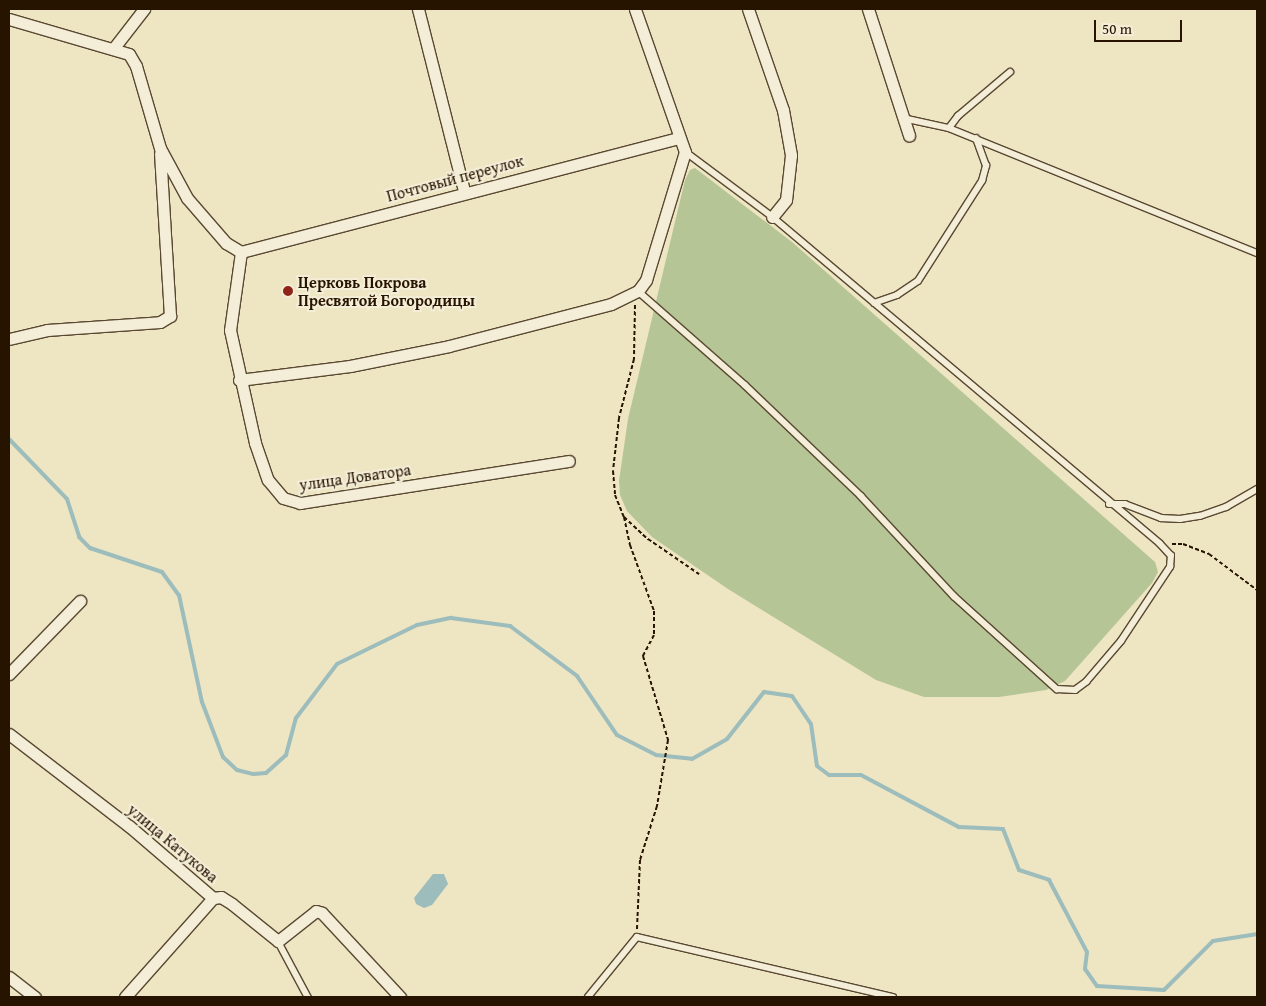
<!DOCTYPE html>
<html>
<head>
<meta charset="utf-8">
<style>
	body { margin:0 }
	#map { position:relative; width:1266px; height:1006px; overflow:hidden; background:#eee5c3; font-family:"Gentium Book Plus",serif }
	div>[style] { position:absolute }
	.green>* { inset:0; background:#b6c596 }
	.water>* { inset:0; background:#9cbdbc }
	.stream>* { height:4px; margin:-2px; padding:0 2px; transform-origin:2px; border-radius:2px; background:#9cbdbc }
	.path>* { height:2px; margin-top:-1px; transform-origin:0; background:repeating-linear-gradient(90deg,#271400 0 4px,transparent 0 6.5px) }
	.roads { filter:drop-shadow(1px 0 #594831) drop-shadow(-1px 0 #594831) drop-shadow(0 1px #594831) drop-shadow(0 -1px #594831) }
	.service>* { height:5.5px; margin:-2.75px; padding:0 2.75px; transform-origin:2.75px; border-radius:2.75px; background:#f4eed8 }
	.minor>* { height:11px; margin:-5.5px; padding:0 5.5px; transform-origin:5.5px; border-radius:5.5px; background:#f4eed8 }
	.dots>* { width:14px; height:14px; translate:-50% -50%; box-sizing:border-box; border:2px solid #f4eed8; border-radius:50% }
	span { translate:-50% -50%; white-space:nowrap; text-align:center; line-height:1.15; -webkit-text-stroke:4px #f4eed8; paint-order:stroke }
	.street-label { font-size:16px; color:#271400 }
	.poi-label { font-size:16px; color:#271400; font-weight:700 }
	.left { translate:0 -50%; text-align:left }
	.frame { position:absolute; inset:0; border:10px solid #271400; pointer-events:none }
	.scale { position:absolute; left:1094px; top:20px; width:88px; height:22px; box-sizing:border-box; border:2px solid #271400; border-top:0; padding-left:6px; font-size:15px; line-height:18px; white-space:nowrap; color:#271400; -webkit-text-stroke:4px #f4eed8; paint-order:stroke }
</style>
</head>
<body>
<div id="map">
	<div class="green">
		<i style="clip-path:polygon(695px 168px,792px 242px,1155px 562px,1158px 572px,1152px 583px,1065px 681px,1046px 690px,999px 697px,924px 697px,876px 680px,728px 589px,652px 537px,627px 511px,620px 495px,619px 481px,628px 419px,685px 180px,690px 170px)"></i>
	</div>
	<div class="water">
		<i style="clip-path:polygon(433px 874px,444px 874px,448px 884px,432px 905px,424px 908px,416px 904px,414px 898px)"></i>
	</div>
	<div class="stream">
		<i style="left:9px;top:439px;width:83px;rotate:46deg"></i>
		<i style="left:67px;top:499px;width:40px;rotate:72deg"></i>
		<i style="left:79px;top:537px;width:16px;rotate:45deg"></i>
		<i style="left:90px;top:548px;width:76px;rotate:18.4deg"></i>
		<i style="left:162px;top:572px;width:29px;rotate:54deg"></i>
		<i style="left:179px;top:595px;width:109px;rotate:77.9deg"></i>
		<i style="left:202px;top:702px;width:59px;rotate:69.1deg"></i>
		<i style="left:223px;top:757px;width:19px;rotate:43deg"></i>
		<i style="left:237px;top:770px;width:16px;rotate:14deg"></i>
		<i style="left:253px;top:774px;width:13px;rotate:-4deg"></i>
		<i style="left:266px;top:773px;width:27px;rotate:-42deg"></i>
		<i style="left:286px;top:755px;width:38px;rotate:-75deg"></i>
		<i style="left:296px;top:718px;width:68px;rotate:-52.8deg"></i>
		<i style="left:337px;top:664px;width:89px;rotate:-26deg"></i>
		<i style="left:417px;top:625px;width:35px;rotate:-12deg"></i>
		<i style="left:451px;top:618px;width:60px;rotate:7.7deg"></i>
		<i style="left:510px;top:626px;width:84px;rotate:36.7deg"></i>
		<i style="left:577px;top:676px;width:71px;rotate:55.9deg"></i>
		<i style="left:617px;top:735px;width:44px;rotate:27.1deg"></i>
		<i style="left:656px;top:755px;width:36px;rotate:6deg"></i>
		<i style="left:692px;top:759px;width:40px;rotate:-29.7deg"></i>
		<i style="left:727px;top:739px;width:60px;rotate:-51.8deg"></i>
		<i style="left:764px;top:692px;width:28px;rotate:8deg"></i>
		<i style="left:792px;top:696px;width:34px;rotate:56deg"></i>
		<i style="left:811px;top:724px;width:42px;rotate:81.9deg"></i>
		<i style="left:817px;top:766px;width:15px;rotate:37deg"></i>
		<i style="left:829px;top:775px;width:32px"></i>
		<i style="left:861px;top:775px;width:111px;rotate:28deg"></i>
		<i style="left:959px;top:827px;width:44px;rotate:2.6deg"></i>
		<i style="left:1003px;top:829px;width:44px;rotate:68.7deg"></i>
		<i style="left:1019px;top:870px;width:32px;rotate:18deg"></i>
		<i style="left:1049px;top:880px;width:81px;rotate:62.2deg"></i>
		<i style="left:1087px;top:952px;width:17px;rotate:97deg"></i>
		<i style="left:1085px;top:969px;width:21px;rotate:55deg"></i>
		<i style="left:1097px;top:986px;width:67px;rotate:3.4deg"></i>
		<i style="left:1164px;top:990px;width:69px;rotate:-45deg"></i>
		<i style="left:1213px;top:941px;width:45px;rotate:-9deg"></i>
	</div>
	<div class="path">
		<i style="left:635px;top:305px;width:54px;rotate:91.1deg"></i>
		<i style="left:634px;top:359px;width:61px;rotate:104.3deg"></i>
		<i style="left:619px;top:418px;width:53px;rotate:96.5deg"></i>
		<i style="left:613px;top:471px;width:24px;rotate:85deg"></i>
		<i style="left:615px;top:495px;width:24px;rotate:68deg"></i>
		<i style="left:624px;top:517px;width:33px;rotate:43deg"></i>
		<i style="left:648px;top:539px;width:62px;rotate:34.5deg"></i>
		<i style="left:624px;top:517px;width:29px;rotate:78deg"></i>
		<i style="left:630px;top:545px;width:70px;rotate:70deg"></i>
		<i style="left:654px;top:611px;width:24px;rotate:90deg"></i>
		<i style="left:654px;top:635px;width:24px;rotate:118deg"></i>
		<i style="left:643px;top:656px;width:88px;rotate:73.4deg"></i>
		<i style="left:668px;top:740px;width:67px;rotate:99.5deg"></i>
		<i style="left:657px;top:806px;width:57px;rotate:107.5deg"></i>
		<i style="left:640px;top:860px;width:69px;rotate:92.5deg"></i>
		<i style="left:1172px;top:544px;width:11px"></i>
		<i style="left:1183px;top:544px;width:28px;rotate:21deg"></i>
		<i style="left:1209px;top:554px;width:60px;rotate:36.9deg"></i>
	</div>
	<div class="roads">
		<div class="service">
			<i style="left:903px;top:118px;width:47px;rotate:12.3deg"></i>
			<i style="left:949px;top:128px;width:332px;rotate:22.1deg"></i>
			<i style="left:949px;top:128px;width:15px;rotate:-53deg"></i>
			<i style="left:958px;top:116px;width:68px;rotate:-40.2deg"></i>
			<i style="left:638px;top:291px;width:142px;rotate:41.3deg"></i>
			<i style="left:745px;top:385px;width:161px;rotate:43.7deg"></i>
			<i style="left:861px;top:496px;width:137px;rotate:47.1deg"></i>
			<i style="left:954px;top:596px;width:139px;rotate:42.1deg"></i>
			<i style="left:1057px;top:689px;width:18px;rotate:3deg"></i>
			<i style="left:1075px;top:690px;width:14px;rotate:-36deg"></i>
			<i style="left:1086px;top:682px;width:54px;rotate:-49.5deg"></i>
			<i style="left:1121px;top:641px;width:89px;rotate:-56.5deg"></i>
			<i style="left:1170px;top:567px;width:11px;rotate:-85deg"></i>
			<i style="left:1171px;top:556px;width:16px;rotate:-133deg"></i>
			<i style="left:1160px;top:544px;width:507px;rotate:-139.88deg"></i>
			<i style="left:772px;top:217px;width:109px;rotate:-143.2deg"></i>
			<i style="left:874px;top:303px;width:24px;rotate:-19deg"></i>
			<i style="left:897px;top:295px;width:25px;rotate:-34deg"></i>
			<i style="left:918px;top:281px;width:119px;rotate:-57.4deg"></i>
			<i style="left:982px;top:181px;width:16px;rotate:-75deg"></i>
			<i style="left:986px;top:166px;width:29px;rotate:-110deg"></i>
			<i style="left:1109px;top:504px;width:16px"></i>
			<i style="left:1125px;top:504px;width:39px;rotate:21deg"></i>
			<i style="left:1161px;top:518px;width:19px;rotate:3deg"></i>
			<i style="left:1180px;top:519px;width:20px;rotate:-9deg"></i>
			<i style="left:1200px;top:516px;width:28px;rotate:-19deg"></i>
			<i style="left:1226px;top:507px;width:36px;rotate:-30deg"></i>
			<i style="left:278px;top:941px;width:64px;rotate:61.8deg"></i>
			<i style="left:588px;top:997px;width:77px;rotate:-50.8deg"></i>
			<i style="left:637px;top:937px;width:263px;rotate:13.2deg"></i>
		</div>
		<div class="minor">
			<i style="left:418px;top:9px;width:188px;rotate:75.8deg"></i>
			<i style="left:748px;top:9px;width:107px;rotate:70.9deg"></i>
			<i style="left:783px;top:110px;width:46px;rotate:79.9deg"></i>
			<i style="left:791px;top:155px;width:45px;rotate:96.3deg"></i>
			<i style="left:786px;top:200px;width:22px;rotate:129deg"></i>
			<i style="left:868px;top:9px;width:133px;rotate:72deg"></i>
			<i style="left:9px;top:19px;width:125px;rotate:16.3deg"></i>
			<i style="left:129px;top:54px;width:14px;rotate:60deg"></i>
			<i style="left:136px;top:66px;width:85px;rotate:73.7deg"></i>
			<i style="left:160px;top:148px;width:57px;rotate:61.6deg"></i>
			<i style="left:187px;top:198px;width:60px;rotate:49.1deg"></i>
			<i style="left:226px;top:243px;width:17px;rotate:31deg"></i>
			<i style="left:113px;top:49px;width:51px;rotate:-52.2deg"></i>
			<i style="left:241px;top:252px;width:79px;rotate:98deg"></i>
			<i style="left:230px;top:330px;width:116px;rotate:77.5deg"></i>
			<i style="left:255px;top:443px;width:39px;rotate:71deg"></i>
			<i style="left:268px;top:480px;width:23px;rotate:50deg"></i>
			<i style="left:283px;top:498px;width:18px;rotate:16deg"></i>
			<i style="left:300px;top:503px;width:272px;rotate:-8.9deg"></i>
			<i style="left:241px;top:252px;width:452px;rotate:-14.6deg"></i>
			<i style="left:9px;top:339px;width:39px;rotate:-13deg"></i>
			<i style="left:47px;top:330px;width:113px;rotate:-4deg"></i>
			<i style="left:160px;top:322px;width:12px;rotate:-31deg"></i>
			<i style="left:170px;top:316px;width:163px;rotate:-93.5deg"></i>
			<i style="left:239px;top:380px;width:112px;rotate:-7.2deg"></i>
			<i style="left:350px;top:366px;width:101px;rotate:-11.4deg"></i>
			<i style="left:449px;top:346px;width:167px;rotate:-14.5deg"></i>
			<i style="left:611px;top:304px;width:30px;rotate:-26deg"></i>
			<i style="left:638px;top:291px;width:14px;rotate:-54deg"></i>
			<i style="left:646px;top:280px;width:134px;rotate:-73.1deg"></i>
			<i style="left:685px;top:152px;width:151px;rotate:-109.3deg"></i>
			<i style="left:9px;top:674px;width:102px;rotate:-45.8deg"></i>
			<i style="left:9px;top:734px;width:151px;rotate:37.5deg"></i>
			<i style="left:129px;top:826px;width:111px;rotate:40.6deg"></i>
			<i style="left:213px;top:898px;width:8px;rotate:-7deg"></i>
			<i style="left:221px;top:897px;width:13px;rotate:32deg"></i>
			<i style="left:232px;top:904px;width:59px;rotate:38.8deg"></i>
			<i style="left:278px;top:941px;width:48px;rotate:-38.3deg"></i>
			<i style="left:316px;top:911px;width:6px;rotate:18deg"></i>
			<i style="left:322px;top:913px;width:115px;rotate:47.1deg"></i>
			<i style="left:9px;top:977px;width:33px;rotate:38deg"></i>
			<i style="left:125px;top:997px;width:132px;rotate:-48.4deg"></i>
		</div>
	</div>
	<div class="dots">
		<i style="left:288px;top:291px;background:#8f2418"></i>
	</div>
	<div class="street-label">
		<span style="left:455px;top:178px;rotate:-15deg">Почтовый переулок</span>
		<span style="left:355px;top:477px;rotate:-8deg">улица Доватора</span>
		<span style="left:173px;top:843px;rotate:40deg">улица Катукова</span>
	</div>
	<div class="poi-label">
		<span class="left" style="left:298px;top:291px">Церковь Покрова<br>Пресвятой Богородицы</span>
	</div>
	<div class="frame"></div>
	<div class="scale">50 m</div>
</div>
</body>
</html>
